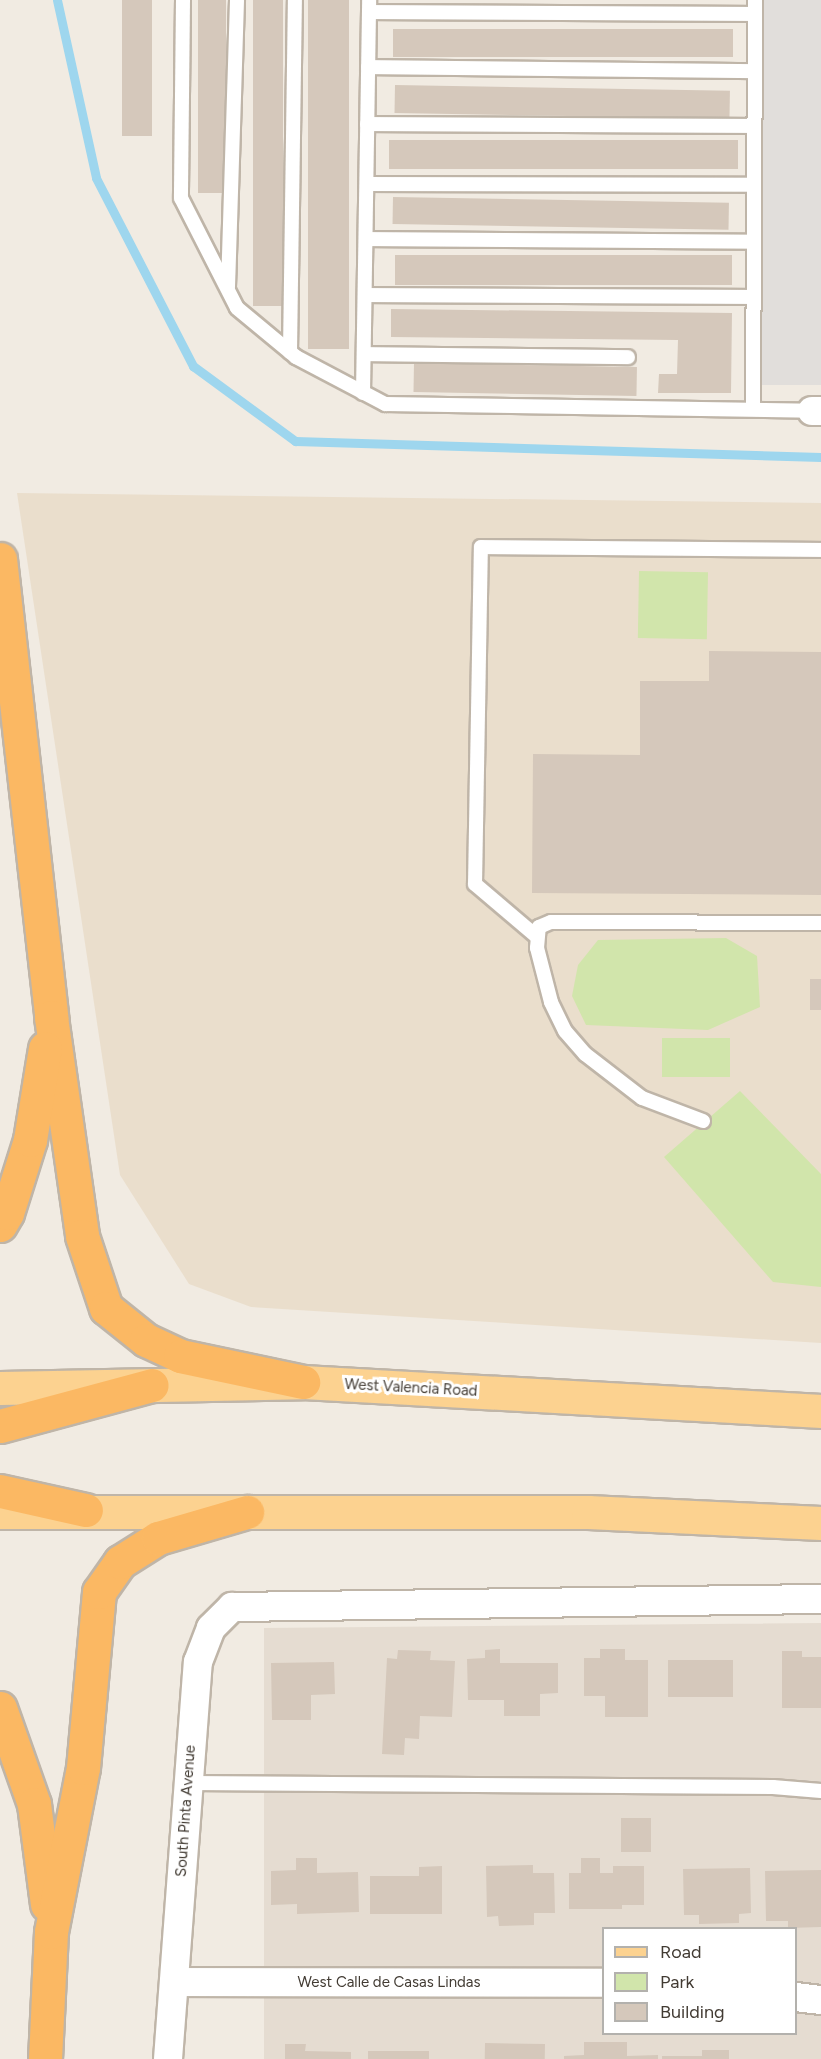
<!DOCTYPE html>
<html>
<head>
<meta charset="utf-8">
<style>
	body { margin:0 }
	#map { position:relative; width:821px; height:2059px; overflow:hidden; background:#f1ebe2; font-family:Figtree,sans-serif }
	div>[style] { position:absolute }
	.residential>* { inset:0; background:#e5dcd1 }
	.education>* { inset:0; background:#eadecc }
	.green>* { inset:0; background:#d1e5ab; transform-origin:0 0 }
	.parking>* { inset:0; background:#e1dedb; transform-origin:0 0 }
	.stream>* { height:9px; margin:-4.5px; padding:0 4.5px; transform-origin:4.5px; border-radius:4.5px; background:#9ed6ee }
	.building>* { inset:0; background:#d5c8bb; transform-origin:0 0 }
	.roads { filter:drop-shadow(2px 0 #bfb5a8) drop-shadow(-2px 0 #bfb5a8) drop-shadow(0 2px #bfb5a8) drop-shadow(0 -2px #bfb5a8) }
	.lane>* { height:14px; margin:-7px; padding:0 7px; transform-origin:7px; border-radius:7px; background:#fff }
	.street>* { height:28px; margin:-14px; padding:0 14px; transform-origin:14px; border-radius:14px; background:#fff }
	.primary>* { height:33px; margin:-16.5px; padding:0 16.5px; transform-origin:16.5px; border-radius:16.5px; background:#fcd290 }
	.highway>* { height:33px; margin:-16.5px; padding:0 16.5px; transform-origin:16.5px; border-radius:16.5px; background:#fbb863 }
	span { translate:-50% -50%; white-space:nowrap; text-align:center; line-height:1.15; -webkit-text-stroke:6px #fff; paint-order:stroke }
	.street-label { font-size:15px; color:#423b33 }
	.legend { position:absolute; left:602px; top:1927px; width:195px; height:108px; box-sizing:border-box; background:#fff; border:2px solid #b3b1ad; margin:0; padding:8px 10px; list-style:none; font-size:18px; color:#423b33 }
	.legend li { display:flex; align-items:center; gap:12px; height:30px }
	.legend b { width:30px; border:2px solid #b3b1ad }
</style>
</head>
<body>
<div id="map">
	<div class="residential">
		<i style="clip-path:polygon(evenodd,821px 1623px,821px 2059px,264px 2059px,264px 1628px,821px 1623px,604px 1928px,796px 1928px,796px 2034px,604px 2034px,604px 1928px)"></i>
	</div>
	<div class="education">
		<i style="clip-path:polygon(17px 493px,821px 503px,821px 1343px,251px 1307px,189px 1284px,120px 1175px)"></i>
	</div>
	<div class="green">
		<i style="left:639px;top:571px;width:69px;height:67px;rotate:1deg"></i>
		<i style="clip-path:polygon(726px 938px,757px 956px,760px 1007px,708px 1030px,586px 1025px,572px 996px,578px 965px,598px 940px)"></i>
		<i style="left:662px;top:1038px;width:68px;height:39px"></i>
		<i style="clip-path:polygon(740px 1091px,821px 1174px,821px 1287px,773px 1282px,664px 1157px)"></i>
	</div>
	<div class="parking">
		<i style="left:761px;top:0;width:60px;height:385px"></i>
	</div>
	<div class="stream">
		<i style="left:57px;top:0;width:182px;rotate:77.6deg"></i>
		<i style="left:96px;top:178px;width:212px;rotate:62.7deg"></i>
		<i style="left:193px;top:366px;width:127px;rotate:36.3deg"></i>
		<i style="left:295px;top:441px;width:526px;rotate:1.74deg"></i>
	</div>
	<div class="building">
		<i style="left:122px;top:0;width:30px;height:136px"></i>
		<i style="left:198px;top:0;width:28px;height:193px"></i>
		<i style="left:253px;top:0;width:30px;height:306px"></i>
		<i style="left:308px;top:0;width:41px;height:349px"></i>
		<i style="left:393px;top:29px;width:340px;height:28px"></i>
		<i style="left:395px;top:85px;width:335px;height:28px;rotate:1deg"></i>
		<i style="left:389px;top:140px;width:349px;height:29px"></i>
		<i style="left:393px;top:197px;width:336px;height:27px;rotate:1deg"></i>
		<i style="left:395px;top:255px;width:337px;height:30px"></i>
		<i style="clip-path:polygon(391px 309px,732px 313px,731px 393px,658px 393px,659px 374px,677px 374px,678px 340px,391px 337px)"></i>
		<i style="left:414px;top:363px;width:223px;height:29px;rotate:1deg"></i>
		<i style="clip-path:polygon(709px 651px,821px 652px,821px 895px,532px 893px,533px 754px,640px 755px,640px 681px,709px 681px)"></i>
		<i style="left:810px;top:979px;width:11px;height:31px"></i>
		<i style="clip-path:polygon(500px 1649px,500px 1663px,558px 1663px,558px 1693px,540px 1694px,540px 1716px,504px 1716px,504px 1700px,468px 1700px,467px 1659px,485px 1658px,485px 1650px)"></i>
		<i style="clip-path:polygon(600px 1649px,625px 1649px,625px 1660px,648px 1660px,648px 1717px,605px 1717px,605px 1696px,584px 1696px,584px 1658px,600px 1658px)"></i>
		<i style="clip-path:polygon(398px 1650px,431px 1651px,430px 1660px,455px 1661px,452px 1717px,420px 1716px,419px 1739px,405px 1738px,404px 1755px,382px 1754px,387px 1658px,397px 1659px)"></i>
		<i style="clip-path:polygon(782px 1651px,802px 1651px,802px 1657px,821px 1657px,821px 1708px,782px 1708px)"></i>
		<i style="left:668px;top:1660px;width:65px;height:37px"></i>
		<i style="clip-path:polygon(334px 1662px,335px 1694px,311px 1695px,311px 1720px,272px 1720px,271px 1663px)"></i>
		<i style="left:621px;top:1818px;width:30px;height:34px"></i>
		<i style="clip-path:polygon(296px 1858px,317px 1858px,317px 1873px,358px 1872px,359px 1912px,297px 1914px,297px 1904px,271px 1905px,271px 1871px,296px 1870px)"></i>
		<i style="clip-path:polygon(581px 1858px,600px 1858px,600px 1873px,613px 1873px,613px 1866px,644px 1866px,644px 1905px,622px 1905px,622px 1909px,569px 1909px,569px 1873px,581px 1873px)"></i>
		<i style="clip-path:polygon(533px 1865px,533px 1873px,554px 1873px,555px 1913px,534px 1913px,534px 1925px,499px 1926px,498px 1916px,487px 1917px,486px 1866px)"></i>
		<i style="clip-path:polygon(442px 1866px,442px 1914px,370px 1914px,370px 1876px,419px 1876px,419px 1867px)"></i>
		<i style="clip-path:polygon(750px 1868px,751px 1913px,739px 1914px,739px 1923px,699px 1924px,699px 1915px,684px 1915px,683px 1869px)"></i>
		<i style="clip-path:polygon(821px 1870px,821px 1927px,788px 1928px,788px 1921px,766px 1921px,765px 1871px)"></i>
		<i style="clip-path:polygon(584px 2042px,627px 2042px,627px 2056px,658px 2055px,658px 2059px,564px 2059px,564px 2056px,584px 2055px)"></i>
		<i style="left:485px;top:2043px;width:60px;height:16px;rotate:1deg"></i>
		<i style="clip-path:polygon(285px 2044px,306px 2044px,305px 2051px,351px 2052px,351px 2059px,285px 2059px)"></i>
		<i style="clip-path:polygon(702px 2050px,729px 2050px,729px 2059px,662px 2059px,662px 2056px,702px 2056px)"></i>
		<i style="left:429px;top:2051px;width:8px;height:61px;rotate:90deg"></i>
	</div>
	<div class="roads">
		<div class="lane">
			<i style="left:183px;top:0;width:198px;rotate:90.6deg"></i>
			<i style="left:181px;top:198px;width:123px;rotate:63deg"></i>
			<i style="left:237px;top:308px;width:77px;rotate:39.7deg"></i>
			<i style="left:296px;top:357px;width:101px;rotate:27.8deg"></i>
			<i style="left:385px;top:404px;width:427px;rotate:0.9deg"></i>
			<i style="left:369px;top:12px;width:386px;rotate:0.3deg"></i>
			<i style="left:368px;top:67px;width:387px;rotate:0.6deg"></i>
			<i style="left:367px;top:124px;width:387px;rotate:0.3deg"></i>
			<i style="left:367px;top:184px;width:387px;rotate:0.1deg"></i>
			<i style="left:366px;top:239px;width:388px;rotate:0.4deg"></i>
			<i style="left:228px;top:287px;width:287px;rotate:-88.2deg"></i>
			<i style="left:365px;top:295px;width:389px;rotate:0.3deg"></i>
			<i style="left:290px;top:352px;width:352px;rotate:-89.2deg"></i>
			<i style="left:364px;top:354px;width:264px;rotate:0.7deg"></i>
			<i style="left:363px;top:393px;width:393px;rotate:-89.1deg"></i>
			<i style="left:753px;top:409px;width:409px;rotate:-89.7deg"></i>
			<i style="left:536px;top:936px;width:80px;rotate:-139.6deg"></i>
			<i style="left:475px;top:884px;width:337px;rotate:-89deg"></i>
			<i style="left:481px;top:547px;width:340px;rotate:0.5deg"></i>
			<i style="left:703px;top:1121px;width:65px;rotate:-159.3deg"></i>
			<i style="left:642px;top:1098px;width:72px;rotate:-142.3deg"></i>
			<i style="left:585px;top:1054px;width:30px;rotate:-131deg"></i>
			<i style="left:565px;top:1031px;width:32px;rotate:-116deg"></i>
			<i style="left:551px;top:1002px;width:56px;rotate:-104.5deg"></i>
			<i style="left:537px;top:948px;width:21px;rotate:-85deg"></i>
			<i style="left:539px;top:927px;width:13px;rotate:-23deg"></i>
			<i style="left:551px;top:922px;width:270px;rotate:0.2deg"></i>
			<i style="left:189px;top:1783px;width:584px;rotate:0.39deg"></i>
			<i style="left:773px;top:1787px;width:48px;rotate:4.8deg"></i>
		</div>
		<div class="street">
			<i style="left:812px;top:411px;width:9px"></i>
			<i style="left:174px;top:1982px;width:430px;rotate:0.1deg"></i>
			<i style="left:796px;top:1997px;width:25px;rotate:7deg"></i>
			<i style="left:168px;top:2059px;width:398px;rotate:-85.7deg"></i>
			<i style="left:198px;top:1662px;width:36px;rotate:-69deg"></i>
			<i style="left:211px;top:1628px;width:30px;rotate:-45deg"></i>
			<i style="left:232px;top:1607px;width:589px;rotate:-0.78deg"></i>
		</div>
		<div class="primary">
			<i style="left:0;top:1388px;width:303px;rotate:-1.1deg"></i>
			<i style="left:303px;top:1382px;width:519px;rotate:3.2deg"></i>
			<i style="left:0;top:1512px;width:588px"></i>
			<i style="left:588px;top:1512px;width:233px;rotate:2.7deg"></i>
		</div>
		<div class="highway">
			<i style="left:0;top:559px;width:461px;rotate:83.6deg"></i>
			<i style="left:51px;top:1017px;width:221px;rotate:81.9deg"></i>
			<i style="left:82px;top:1236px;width:76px;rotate:71.6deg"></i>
			<i style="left:106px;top:1308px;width:51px;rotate:38.7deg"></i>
			<i style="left:146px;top:1340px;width:38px;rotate:25deg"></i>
			<i style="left:180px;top:1356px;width:126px;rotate:11.9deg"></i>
			<i style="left:0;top:1225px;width:14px;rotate:-60deg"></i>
			<i style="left:7px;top:1213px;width:77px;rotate:-72.5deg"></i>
			<i style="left:30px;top:1140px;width:93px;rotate:-80.7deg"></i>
			<i style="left:0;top:1426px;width:157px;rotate:-15.1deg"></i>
			<i style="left:0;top:1491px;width:88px;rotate:12.5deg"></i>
			<i style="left:0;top:1708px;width:102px;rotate:70.5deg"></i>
			<i style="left:34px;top:1804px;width:101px;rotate:82.6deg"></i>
			<i style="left:45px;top:2059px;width:127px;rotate:-87.3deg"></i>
			<i style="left:51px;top:1932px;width:167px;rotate:-79deg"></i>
			<i style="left:83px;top:1768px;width:177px;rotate:-84.8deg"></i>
			<i style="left:99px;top:1592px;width:37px;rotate:-55deg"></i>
			<i style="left:120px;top:1562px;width:45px;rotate:-32.3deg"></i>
			<i style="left:158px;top:1538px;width:93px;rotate:-16.3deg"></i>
		</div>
	</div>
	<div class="street-label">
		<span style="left:411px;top:1388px;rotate:3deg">West Valencia Road</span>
		<span style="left:186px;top:1811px;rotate:-86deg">South Pinta Avenue</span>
		<span style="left:389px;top:1983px">West Calle de Casas Lindas</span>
	</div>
	<ul class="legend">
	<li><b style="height:8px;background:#fcd290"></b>Road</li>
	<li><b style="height:16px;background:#d1e5ab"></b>Park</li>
	<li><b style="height:16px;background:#d5c8bb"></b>Building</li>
	</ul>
</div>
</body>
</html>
